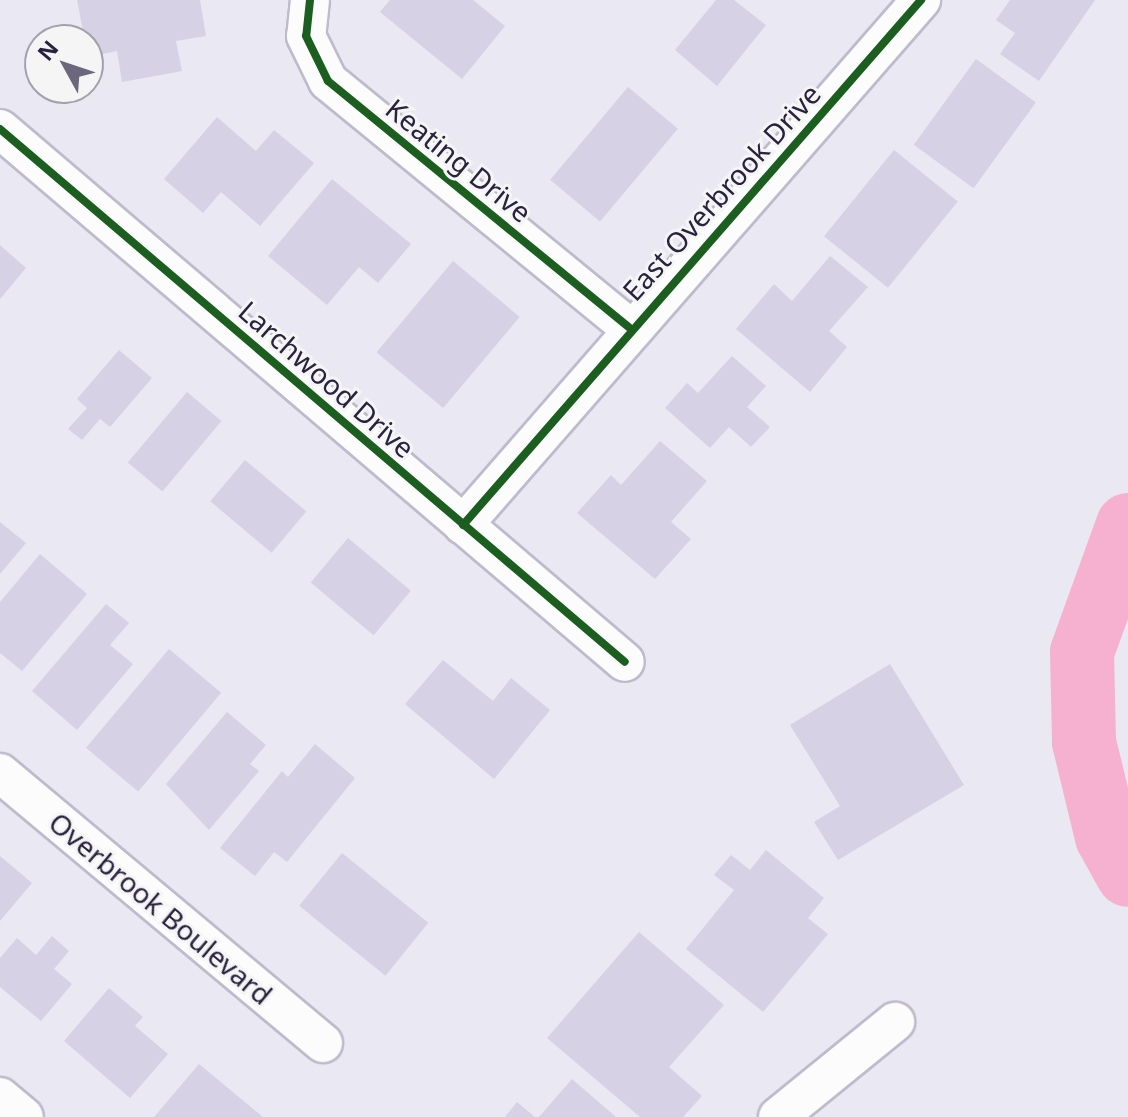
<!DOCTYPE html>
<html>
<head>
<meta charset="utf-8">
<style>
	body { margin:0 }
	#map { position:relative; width:1128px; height:1117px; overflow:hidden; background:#eae8f2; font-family:"Noto Sans",sans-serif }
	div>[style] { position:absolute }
	.river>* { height:64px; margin:-32px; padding:0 32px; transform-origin:32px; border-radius:32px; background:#f7b1d0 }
	.building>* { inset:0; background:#d6d1e5; transform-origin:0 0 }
	.roads { filter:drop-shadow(2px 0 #bfbacc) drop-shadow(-2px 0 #bfbacc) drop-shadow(0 2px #bfbacc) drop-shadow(0 -2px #bfbacc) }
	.minor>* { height:38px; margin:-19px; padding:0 19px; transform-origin:19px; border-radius:19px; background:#fcfcfd }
	.cycleway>* { height:8px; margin:-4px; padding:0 4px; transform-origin:4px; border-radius:4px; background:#1b5e20 }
	span { translate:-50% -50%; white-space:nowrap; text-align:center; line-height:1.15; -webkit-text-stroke:6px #f5f5f5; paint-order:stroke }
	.street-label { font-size:28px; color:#29223e }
	.north { position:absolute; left:24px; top:24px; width:80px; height:80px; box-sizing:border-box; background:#f5f5f5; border:2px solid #a3a1ac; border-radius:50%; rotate:310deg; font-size:22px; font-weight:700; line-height:32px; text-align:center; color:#29223e }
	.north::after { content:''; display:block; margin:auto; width:28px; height:36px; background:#6d677d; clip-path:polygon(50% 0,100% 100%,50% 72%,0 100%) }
</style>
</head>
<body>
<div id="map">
	<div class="river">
		<i style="left:1128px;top:525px;width:135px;rotate:109.9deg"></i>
		<i style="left:1082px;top:652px;width:90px;rotate:88.7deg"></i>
		<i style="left:1084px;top:742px;width:98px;rotate:76.4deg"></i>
		<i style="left:1107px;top:837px;width:43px;rotate:61.1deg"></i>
	</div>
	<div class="building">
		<i style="clip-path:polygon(77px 0,200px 0,206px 36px,176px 41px,182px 71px,122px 82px,117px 51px,88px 57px)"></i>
		<i style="clip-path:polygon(390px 0,473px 0,505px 26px,462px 79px,380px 12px)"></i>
		<i style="clip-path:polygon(716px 0,734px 0,766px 25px,717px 86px,675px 50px)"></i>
		<i style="clip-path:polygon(1010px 0,1095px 0,1039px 81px,1000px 54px,1015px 33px,996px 20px)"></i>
		<i style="left:976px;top:59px;width:74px;height:106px;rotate:36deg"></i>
		<i style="left:628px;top:87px;width:65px;height:121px;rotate:40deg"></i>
		<i style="clip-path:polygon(217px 117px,256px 151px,274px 130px,314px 163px,260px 226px,221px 192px,203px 213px,164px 179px)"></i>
		<i style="left:894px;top:150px;width:82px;height:111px;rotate:39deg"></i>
		<i style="clip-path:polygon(332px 179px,411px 244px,378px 283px,359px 267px,327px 305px,268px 256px)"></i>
		<i style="clip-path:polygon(0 245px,26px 268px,0 299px)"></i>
		<i style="clip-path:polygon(830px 256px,868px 287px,829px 331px,847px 347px,810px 392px,736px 329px,774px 284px,792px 301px)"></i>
		<i style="left:453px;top:261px;width:87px;height:119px;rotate:40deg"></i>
		<i style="clip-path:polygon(119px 350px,152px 378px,110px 427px,100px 419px,82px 440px,68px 429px,87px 408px,77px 399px)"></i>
		<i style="clip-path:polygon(732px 356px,766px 386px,747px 407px,770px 427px,751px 447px,729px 427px,710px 448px,665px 408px,687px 383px,698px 393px)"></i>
		<i style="left:187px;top:392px;width:45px;height:92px;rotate:40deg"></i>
		<i style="clip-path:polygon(660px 441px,707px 481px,671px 522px,691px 539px,655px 579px,577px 513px,611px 475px,621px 485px)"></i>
		<i style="left:245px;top:460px;width:80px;height:54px;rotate:40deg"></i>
		<i style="clip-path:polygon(0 522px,26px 543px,0 574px)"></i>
		<i style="left:348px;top:538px;width:82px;height:58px;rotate:40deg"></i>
		<i style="clip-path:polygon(40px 554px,87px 594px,22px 671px,0 653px,0 602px)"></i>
		<i style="clip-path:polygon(106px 604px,129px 623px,110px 645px,133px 664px,77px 730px,32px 691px)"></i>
		<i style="left:169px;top:649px;width:68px;height:129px;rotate:40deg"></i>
		<i style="clip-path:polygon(443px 660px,493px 701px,511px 678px,550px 710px,494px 779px,405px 704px)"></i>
		<i style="clip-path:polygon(890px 664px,964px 785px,838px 860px,814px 822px,840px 806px,790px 725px)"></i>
		<i style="clip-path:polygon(227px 712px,266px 745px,250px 764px,259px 771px,209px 830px,166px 784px)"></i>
		<i style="clip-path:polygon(315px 744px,355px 778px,287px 862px,274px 852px,255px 876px,220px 848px,282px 771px,288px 777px)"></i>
		<i style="clip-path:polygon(766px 850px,824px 898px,808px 918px,828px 934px,763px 1012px,686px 949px,734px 890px,714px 875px,731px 855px,750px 870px)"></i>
		<i style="left:342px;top:853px;width:111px;height:68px;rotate:39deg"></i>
		<i style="clip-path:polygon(0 856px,32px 883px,0 921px)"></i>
		<i style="clip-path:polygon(639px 932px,724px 1005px,669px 1067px,702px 1096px,683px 1117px,640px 1117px,547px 1038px)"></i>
		<i style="clip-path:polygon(52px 936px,69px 951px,54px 969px,72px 984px,41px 1021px,0 987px,0 958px,17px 938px,36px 955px)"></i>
		<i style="clip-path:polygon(109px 988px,143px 1017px,135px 1026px,168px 1054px,130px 1098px,64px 1041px)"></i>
		<i style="clip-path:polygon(199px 1064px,263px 1117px,154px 1117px)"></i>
		<i style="clip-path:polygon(572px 1079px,616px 1117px,539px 1117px)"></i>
		<i style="clip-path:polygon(517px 1102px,535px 1117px,505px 1117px)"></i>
	</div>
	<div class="roads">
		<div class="minor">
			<i style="left:310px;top:0;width:36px;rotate:96deg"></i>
			<i style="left:306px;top:36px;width:50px;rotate:63.9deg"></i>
			<i style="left:328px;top:81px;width:389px;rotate:39.3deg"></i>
			<i style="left:0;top:129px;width:821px;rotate:40.46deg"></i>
			<i style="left:463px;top:525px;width:697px;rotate:-48.9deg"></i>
			<i style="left:0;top:773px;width:421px;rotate:39.9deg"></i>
			<i style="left:0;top:1097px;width:31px;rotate:40deg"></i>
			<i style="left:778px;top:1117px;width:151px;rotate:-39.1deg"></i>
		</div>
	</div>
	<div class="cycleway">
		<i style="left:310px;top:0;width:36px;rotate:96deg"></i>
		<i style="left:306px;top:36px;width:50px;rotate:63.9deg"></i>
		<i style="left:328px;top:81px;width:389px;rotate:39.3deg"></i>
		<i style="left:0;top:129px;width:821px;rotate:40.46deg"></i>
		<i style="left:463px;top:525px;width:697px;rotate:-48.9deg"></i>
	</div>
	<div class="street-label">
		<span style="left:459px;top:160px;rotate:39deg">Keating Drive</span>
		<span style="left:721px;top:192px;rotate:-48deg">East Overbrook Drive</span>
		<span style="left:327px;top:379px;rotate:41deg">Larchwood Drive</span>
		<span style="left:161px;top:908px;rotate:40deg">Overbrook Boulevard</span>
	</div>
	<div class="north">N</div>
</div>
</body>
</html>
